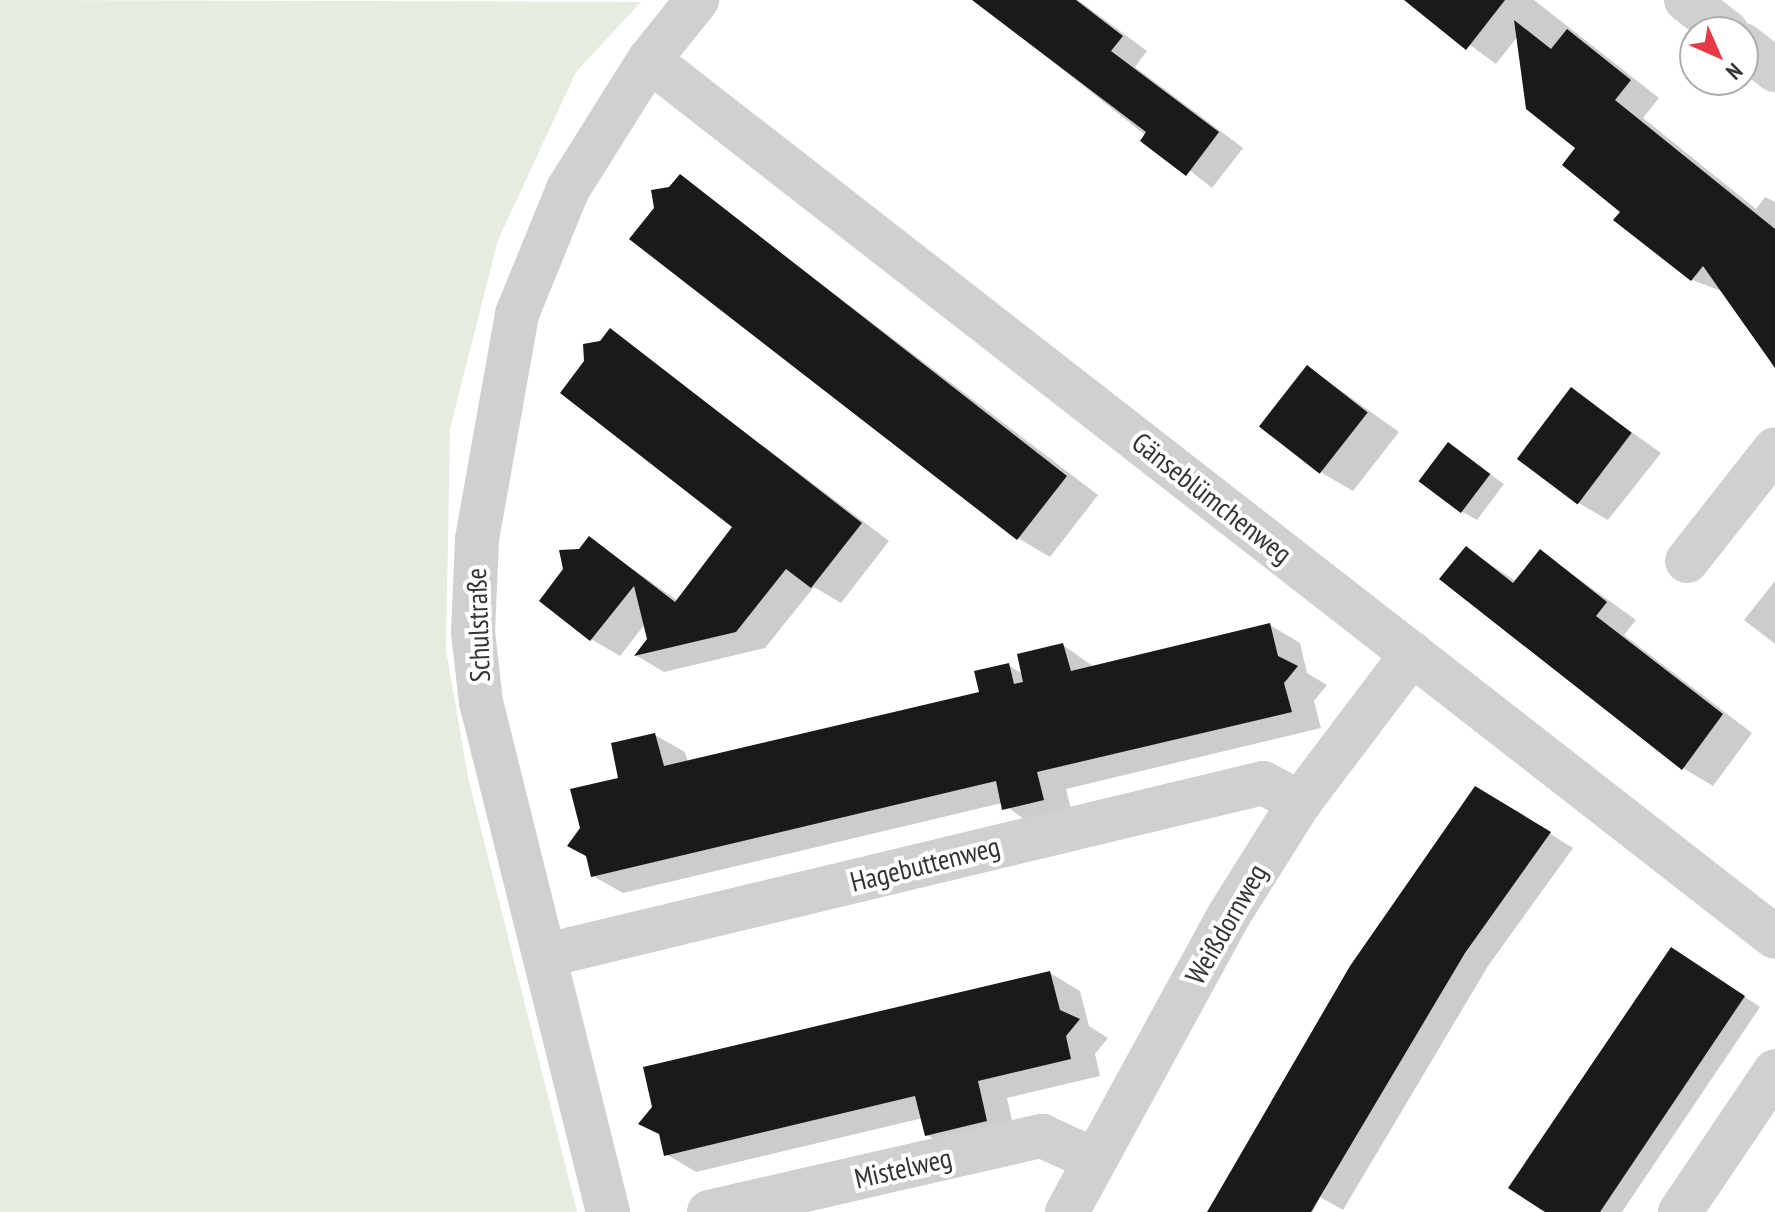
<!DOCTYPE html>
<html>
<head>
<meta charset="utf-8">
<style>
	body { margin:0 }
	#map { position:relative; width:1775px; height:1212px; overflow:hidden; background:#fff; font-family:"PT Sans Narrow",sans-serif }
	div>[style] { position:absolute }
	.green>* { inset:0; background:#e6ecdf }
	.shadow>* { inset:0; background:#0003 }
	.building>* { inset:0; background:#1a1a1a; transform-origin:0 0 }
	.minor>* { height:44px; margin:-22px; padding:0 22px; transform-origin:22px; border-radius:22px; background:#d0d0d0 }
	span { translate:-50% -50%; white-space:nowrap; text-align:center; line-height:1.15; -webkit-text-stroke:8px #fff; paint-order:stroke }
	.street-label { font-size:28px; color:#333 }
	.north { position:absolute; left:1679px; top:16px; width:80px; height:80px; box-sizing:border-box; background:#fff; border:2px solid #adadad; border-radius:50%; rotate:135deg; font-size:22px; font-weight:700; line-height:32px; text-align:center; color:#333 }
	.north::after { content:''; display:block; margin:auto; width:28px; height:36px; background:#e63946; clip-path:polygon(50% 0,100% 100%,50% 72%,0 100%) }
</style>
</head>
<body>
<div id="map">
	<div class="green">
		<i style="clip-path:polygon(0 0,641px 2px,576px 72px,498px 240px,450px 429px,446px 650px,468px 777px,577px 1212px,0 1212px)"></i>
	</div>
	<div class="shadow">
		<i style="clip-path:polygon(975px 0,1078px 0,1147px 51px,1135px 67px,1243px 148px,1212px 188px)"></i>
		<i style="clip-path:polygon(1409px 0,1534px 0,1659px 98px,1643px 118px,1756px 209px,1765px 197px,1775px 202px,1775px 350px,1724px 292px,1692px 280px,1616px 220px,1623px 211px,1578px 147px,1518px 36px,1496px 64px)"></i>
		<i style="clip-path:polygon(680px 176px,1098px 495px,1050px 557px,1018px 538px,670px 189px)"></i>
		<i style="clip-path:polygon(610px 330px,889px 541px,841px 603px,814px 587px,765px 648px,664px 672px,637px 656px,649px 640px,645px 624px,620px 656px,591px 639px,580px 551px,590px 539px,678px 601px,735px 527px,601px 343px)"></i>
		<i style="clip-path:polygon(1308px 367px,1399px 432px,1353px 491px,1322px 473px)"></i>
		<i style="clip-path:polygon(1571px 389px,1661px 453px,1608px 520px,1577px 502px)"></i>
		<i style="clip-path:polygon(1449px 445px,1504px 484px,1477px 520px,1461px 511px)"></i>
		<i style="clip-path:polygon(1467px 549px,1517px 582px,1540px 551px,1636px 620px,1624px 635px,1752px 733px,1713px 786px,1683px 768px)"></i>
		<i style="clip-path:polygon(1775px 581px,1775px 644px,1744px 620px)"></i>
		<i style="clip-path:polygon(1270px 625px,1300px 643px,1307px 673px,1327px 685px,1314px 701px,1321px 728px,1066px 789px,1073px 817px,1033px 826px,1002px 803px,623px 893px,593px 876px,621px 779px,655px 735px,685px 752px,688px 762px,981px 694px,1008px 665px,1023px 674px,1063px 645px,1094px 667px)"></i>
		<i style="clip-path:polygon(1499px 802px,1573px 848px,1488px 966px,1343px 1210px,1320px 1197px,1313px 1212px,1210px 1212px)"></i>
		<i style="clip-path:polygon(1687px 958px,1760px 1007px,1622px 1212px,1548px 1212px)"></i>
		<i style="clip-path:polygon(1050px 973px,1080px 991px,1089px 1026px,1108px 1038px,1095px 1054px,1100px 1076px,1007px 1098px,1016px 1138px,957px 1152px,927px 1135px,923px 1118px,696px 1172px,666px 1154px)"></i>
	</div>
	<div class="building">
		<i style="clip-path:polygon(972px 0,1076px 0,1123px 36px,1111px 51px,1219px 132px,1186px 176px,1140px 141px,1146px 132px)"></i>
		<i style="clip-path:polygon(1404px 0,1505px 0,1466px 50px)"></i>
		<i style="clip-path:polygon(1514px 20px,1551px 49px,1567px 29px,1631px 80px,1615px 100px,1775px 229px,1775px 368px,1703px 266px,1691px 281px,1613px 220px,1620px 212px,1562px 165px,1575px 148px,1526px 109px)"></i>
		<i style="clip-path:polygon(680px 174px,1067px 476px,1017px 540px,629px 239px,654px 208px,651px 190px,669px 187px)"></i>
		<i style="clip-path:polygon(610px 328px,862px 523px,811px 588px,786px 569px,736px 632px,634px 656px,647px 639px,634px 586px,590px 641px,539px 601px,563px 569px,559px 550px,579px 549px,589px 536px,675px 602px,732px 527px,560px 393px,584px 361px,583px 344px,600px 341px)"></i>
		<i style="left:1307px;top:365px;width:77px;height:78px;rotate:38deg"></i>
		<i style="left:1571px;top:387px;width:76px;height:90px;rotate:37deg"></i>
		<i style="left:1448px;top:442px;width:53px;height:49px;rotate:37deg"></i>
		<i style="clip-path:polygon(1466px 546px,1513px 583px,1540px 549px,1607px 602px,1596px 616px,1723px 714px,1682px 770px,1439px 579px)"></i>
		<i style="clip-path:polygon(1270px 623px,1278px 656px,1298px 666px,1284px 683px,1292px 712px,1037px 772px,1044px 800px,1002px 810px,996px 781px,591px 877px,586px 856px,567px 846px,580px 828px,570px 789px,618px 778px,611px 743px,655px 733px,664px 766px,979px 692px,974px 671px,1009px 663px,1014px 684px,1023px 682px,1017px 654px,1063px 643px,1071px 671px)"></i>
		<i style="clip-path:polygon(1475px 786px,1551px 832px,1465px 953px,1311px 1212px,1207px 1212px,1350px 966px)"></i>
		<i style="clip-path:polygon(1671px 947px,1745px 996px,1600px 1212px,1545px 1212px,1508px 1188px)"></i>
		<i style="clip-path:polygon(1050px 971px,1060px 1010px,1080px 1019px,1066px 1036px,1071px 1059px,978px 1081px,987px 1121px,925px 1136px,915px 1096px,664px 1156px,659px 1134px,638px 1124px,652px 1107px,643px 1067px)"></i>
	</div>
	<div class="minor">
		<i style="left:1686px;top:0;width:52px;rotate:38deg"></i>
		<i style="left:1743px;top:45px;width:41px;rotate:38deg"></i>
		<i style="left:649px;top:60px;width:1427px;rotate:37.91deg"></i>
		<i style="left:1687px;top:561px;width:142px;rotate:-51.8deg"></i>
		<i style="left:547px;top:955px;width:736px;rotate:-13.51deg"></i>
		<i style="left:1263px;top:783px;width:42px;rotate:27.2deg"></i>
		<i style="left:608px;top:1212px;width:526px;rotate:-103.98deg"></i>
		<i style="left:481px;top:702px;width:70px;rotate:-96.5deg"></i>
		<i style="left:473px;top:632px;width:93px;rotate:-87.5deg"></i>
		<i style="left:477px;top:539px;width:229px;rotate:-79.9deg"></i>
		<i style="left:517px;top:314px;width:135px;rotate:-67.8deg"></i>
		<i style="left:568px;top:189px;width:152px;rotate:-57.9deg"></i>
		<i style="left:649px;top:60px;width:77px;rotate:-51.3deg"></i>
		<i style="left:709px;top:1212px;width:342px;rotate:-12.9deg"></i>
		<i style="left:1042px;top:1136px;width:58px;rotate:24.4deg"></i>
		<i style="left:1067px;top:1212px;width:338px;rotate:-61.4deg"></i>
		<i style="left:1229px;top:915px;width:133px;rotate:-57.9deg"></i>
		<i style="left:1300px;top:802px;width:186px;rotate:-52.9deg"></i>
		<i style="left:1680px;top:1212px;width:170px;rotate:-56deg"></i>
	</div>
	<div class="street-label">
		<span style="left:1212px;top:498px;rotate:38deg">Gänseblümchenweg</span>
		<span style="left:478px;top:625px;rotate:-92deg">Schulstraße</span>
		<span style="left:925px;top:864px;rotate:-14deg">Hagebuttenweg</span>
		<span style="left:1226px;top:924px;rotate:-60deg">Weißdornweg</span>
		<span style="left:903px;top:1168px;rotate:-13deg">Mistelweg</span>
	</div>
	<div class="north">N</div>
</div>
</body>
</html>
